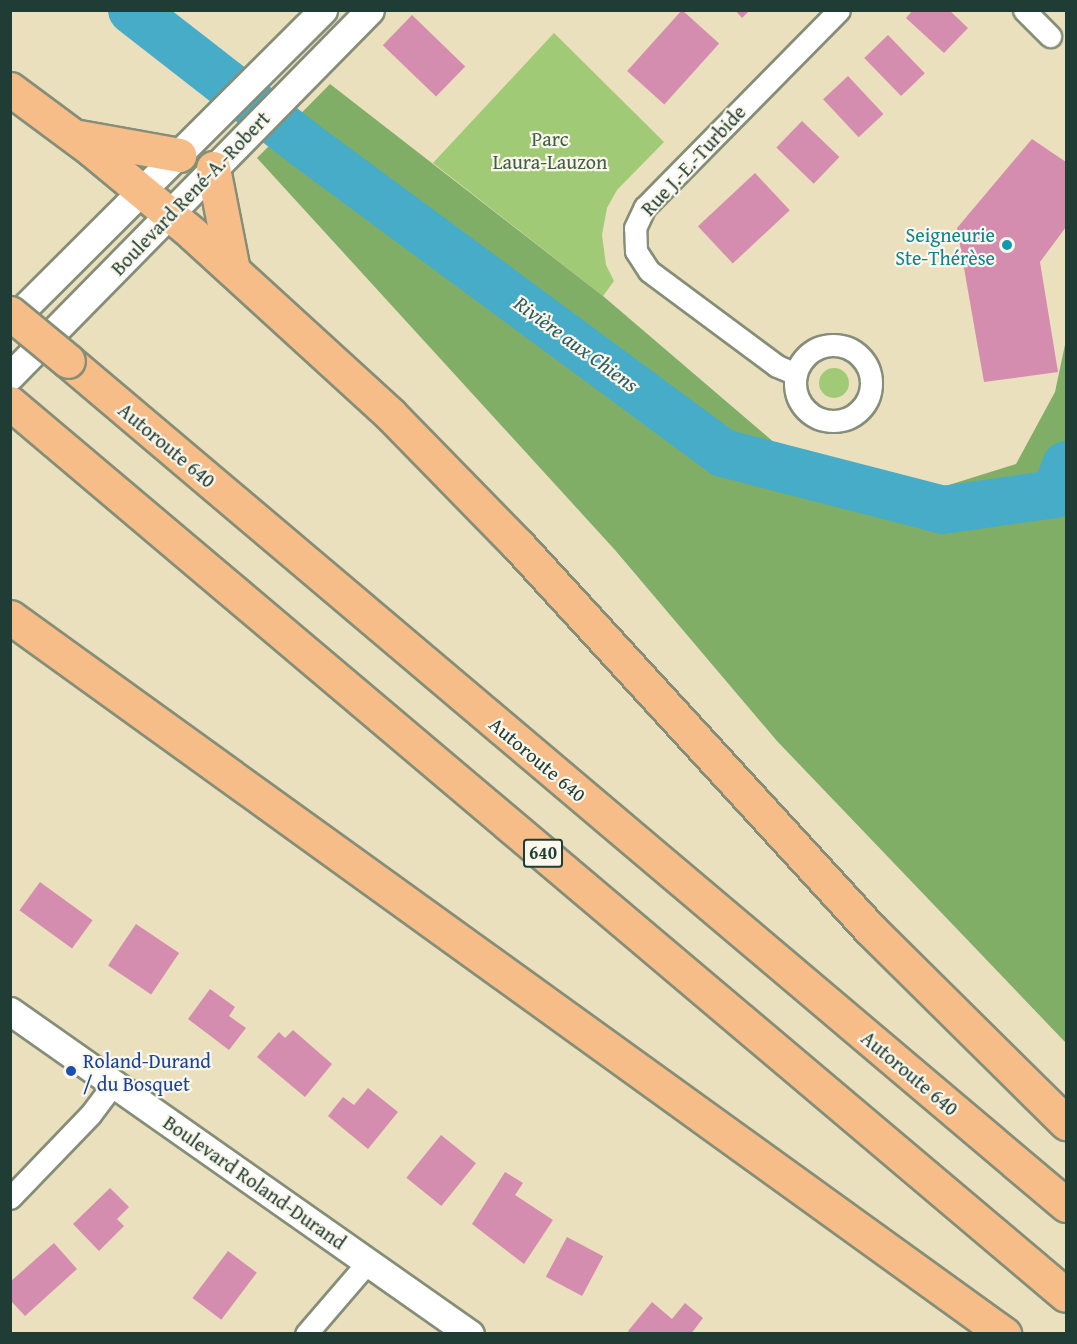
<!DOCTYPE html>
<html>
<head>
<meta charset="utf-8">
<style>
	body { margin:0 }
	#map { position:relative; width:1077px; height:1344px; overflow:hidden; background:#eae0bd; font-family:"Gentium Book Plus",serif }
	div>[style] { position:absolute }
	.green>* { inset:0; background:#a1ca76 }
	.round { border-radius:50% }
	.forest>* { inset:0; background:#80ae67 }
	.river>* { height:48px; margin:-24px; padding:0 24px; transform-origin:24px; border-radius:24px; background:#47acc7 }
	.building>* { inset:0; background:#d48dae; transform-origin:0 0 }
	.roads { filter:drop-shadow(2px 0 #848e78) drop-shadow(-2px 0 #848e78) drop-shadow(0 2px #848e78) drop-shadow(0 -2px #848e78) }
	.minor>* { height:21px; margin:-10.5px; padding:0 10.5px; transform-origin:10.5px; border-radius:10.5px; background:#fff }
	.minor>.ring { margin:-10.5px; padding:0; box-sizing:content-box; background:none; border:21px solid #fff; border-radius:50% }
	.tertiary>* { height:27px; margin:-13.5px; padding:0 13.5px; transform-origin:13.5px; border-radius:13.5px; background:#fff }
	.motorway>* { height:33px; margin:-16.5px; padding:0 16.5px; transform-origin:16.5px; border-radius:16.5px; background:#f7bd88 }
	.bridges { filter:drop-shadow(2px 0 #848e78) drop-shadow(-2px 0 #848e78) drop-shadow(0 2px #848e78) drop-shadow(0 -2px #848e78) }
	.motorway-bridge>* { height:33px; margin:-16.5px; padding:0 16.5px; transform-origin:16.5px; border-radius:16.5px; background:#f7bd88 }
	.dots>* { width:16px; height:16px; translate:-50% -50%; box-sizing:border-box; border:3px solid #fbf7ec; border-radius:50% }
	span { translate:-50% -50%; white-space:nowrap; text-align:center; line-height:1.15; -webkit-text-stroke:4.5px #fbf7ec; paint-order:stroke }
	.shield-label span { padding:2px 4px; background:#fbf7ec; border:2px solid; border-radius:4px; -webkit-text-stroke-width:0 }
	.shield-label { font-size:18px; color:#1f3d34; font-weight:700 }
	.park-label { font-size:20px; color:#406044 }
	.street-label { font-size:20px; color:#1f3d34 }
	.culture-label { font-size:20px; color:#0d838f }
	.right { translate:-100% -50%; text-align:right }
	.transit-label { font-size:20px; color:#164399 }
	.left { translate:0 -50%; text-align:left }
	.water-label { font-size:21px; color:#2b5e60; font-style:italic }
	.frame { position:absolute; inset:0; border:12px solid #1f3d34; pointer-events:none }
</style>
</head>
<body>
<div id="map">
	<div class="green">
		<i style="clip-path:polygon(554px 33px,664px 142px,617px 190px,607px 208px,602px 235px,606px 265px,614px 281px,603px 296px,433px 163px)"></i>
		<i class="round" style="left:819px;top:368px;width:30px;height:30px"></i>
	</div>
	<div class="forest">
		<i style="clip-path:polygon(330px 84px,603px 296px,825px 486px,936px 489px,1016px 464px,1055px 392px,1066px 340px,1066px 1043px,777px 741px,615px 550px,257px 158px)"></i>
	</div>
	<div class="river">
		<i style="left:132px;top:10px;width:218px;rotate:37.9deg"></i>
		<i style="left:304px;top:144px;width:521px;rotate:36.41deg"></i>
		<i style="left:723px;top:453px;width:227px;rotate:14.5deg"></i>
		<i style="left:943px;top:510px;width:113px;rotate:-8.1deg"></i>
		<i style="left:1055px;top:494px;width:31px;rotate:-69deg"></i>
	</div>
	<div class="building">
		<i style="left:682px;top:10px;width:50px;height:82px;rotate:42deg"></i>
		<i style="clip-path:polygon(735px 10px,750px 10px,742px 18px)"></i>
		<i style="clip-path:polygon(913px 10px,949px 10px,968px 28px,944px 53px,906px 18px)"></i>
		<i style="left:412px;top:15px;width:74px;height:42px;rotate:44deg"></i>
		<i style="left:888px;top:35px;width:53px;height:33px;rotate:46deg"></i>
		<i style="left:848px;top:76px;width:52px;height:34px;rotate:47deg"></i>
		<i style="left:802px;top:121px;width:52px;height:37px;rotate:44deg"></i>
		<i style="clip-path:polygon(1032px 139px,1066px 162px,1066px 227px,1040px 262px,1058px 372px,984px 382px,957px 228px)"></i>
		<i style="left:755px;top:173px;width:51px;height:78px;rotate:47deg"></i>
		<i style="left:40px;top:882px;width:65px;height:35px;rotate:36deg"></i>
		<i style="left:136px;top:924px;width:52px;height:50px;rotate:34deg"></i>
		<i style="clip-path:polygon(210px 989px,235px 1007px,229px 1016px,246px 1028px,229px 1050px,188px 1019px)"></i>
		<i style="clip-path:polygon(293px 1030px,332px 1064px,305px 1097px,257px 1057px,279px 1032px,285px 1038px)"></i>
		<i style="clip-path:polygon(368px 1088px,398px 1112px,368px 1149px,328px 1116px,343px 1097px,354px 1105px)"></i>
		<i style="left:441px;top:1135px;width:45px;height:55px;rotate:39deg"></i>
		<i style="clip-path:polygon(505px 1172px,523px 1183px,515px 1195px,553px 1220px,524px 1264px,472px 1224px)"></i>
		<i style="clip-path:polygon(110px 1188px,129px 1207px,117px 1219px,124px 1226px,99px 1251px,73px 1224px)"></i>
		<i style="left:567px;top:1237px;width:41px;height:45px;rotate:28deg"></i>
		<i style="clip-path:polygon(54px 1243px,77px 1269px,25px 1316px,10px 1300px,10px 1282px)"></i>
		<i style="left:228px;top:1251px;width:36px;height:59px;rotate:37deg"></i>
		<i style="clip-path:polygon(652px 1302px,672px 1319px,685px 1303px,703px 1318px,691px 1334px,631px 1334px,628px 1331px)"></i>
	</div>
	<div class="roads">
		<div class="minor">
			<i style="left:1024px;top:10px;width:37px;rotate:45deg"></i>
			<i class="ring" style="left:795px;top:345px;width:55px;height:55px"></i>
			<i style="left:796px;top:374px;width:21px;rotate:-157deg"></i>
			<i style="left:777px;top:366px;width:159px;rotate:-143.4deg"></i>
			<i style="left:649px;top:271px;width:24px;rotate:-123deg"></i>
			<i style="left:636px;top:251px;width:23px;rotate:-92deg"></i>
			<i style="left:635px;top:228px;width:23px;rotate:-65deg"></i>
			<i style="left:645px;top:207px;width:276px;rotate:-45.4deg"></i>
			<i style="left:10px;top:1198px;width:115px;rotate:-46.1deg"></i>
			<i style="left:90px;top:1115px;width:40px;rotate:-53deg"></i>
			<i style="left:306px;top:1334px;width:95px;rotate:-49.3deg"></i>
		</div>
		<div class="tertiary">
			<i style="left:10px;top:322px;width:442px;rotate:-44.9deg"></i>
			<i style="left:10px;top:376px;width:513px;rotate:-45.47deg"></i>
			<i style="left:10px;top:1011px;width:562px;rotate:35.08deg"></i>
		</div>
		<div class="motorway">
			<i style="left:10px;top:89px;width:102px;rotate:36.6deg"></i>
			<i style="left:92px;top:150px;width:131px;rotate:39.7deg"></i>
			<i style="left:193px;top:234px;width:268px;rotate:42.4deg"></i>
			<i style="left:391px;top:415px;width:182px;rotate:45.7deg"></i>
			<i style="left:518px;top:545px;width:521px;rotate:47.49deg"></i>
			<i style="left:870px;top:929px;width:276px;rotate:44.7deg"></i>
			<i style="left:79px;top:137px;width:102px;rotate:10.2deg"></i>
			<i style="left:213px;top:168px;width:104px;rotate:78.9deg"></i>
			<i style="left:68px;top:361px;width:1307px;rotate:40.22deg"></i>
			<i style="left:10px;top:403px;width:1382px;rotate:40.19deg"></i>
			<i style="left:10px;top:617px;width:1226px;rotate:35.8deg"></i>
		</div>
	</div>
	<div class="bridges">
		<div class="motorway-bridge">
			<i style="left:10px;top:313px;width:75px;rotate:39.6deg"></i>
		</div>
	</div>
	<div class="dots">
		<i style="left:1007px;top:245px;background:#0f9aa8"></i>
		<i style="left:71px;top:1071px;background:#1a4fb4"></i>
	</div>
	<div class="shield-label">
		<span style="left:543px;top:853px">640</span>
	</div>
	<div class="park-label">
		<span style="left:550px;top:150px">Parc<br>Laura-Lauzon</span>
	</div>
	<div class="street-label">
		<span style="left:693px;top:160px;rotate:-47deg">Rue J.-E.-Turbide</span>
		<span style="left:190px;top:193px;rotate:-46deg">Boulevard René-A.-Robert</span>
		<span style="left:167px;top:445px;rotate:40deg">Autoroute 640</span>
		<span style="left:538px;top:759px;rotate:40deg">Autoroute 640</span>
		<span style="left:910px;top:1073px;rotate:40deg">Autoroute 640</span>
		<span style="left:255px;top:1182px;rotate:35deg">Boulevard Roland-Durand</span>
	</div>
	<div class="culture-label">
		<span class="right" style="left:995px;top:246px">Seigneurie<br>Ste-Thérèse</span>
	</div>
	<div class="transit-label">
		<span class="left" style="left:83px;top:1072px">Roland-Durand<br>/ du Bosquet</span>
	</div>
	<div class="water-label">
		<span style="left:576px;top:344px;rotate:36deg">Rivière aux Chiens</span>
	</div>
	<div class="frame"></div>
</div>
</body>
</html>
